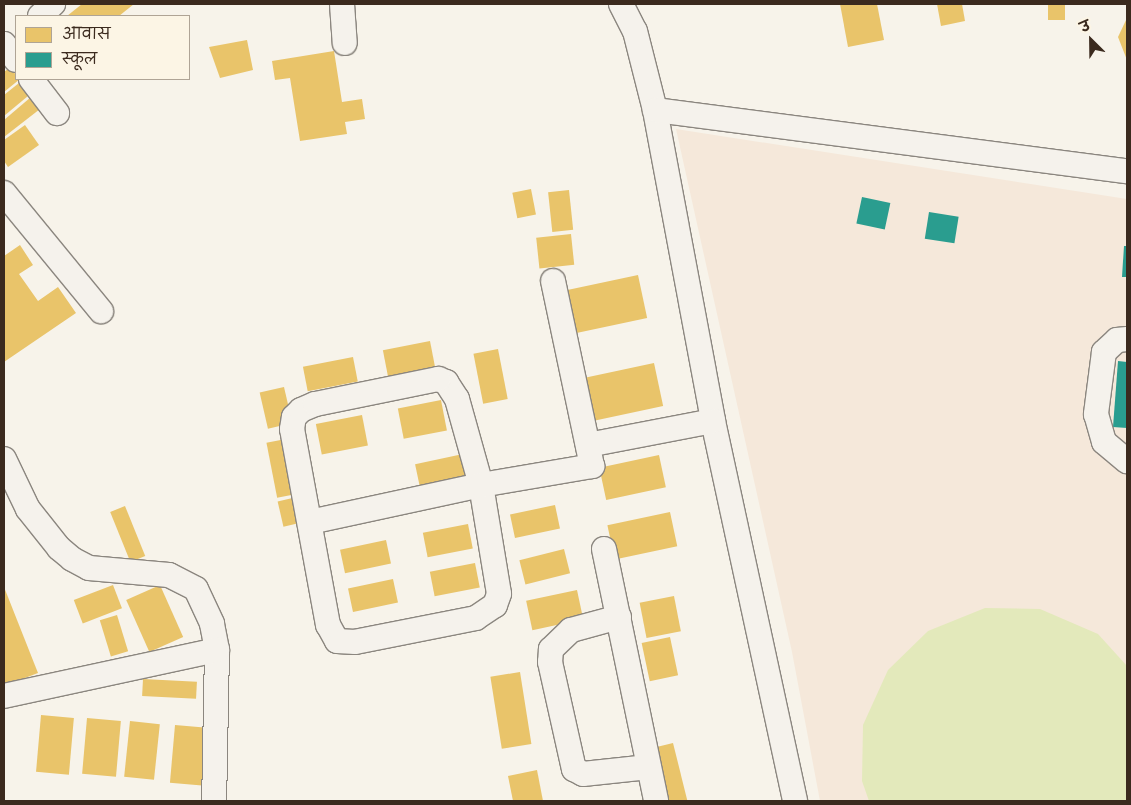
<!DOCTYPE html>
<html>
<head>
<meta charset="utf-8">
<style>
	body { margin:0 }
	#map { position:relative; width:1131px; height:805px; overflow:hidden; background:#f7f3ea; font-family:"Patrick Hand","Playpen Sans Deva",sans-serif }
	div>[style] { position:absolute }
	.built>* { inset:0; background:#f5e8da }
	.green>* { inset:0; background:#e3e9bb }
	.homes>* { inset:0; background:#e9c46a; transform-origin:0 0 }
	.schools>* { inset:0; background:#2a9d8f; transform-origin:0 0 }
	.roads { filter:drop-shadow(1px 0 #8b867f) drop-shadow(-1px 0 #8b867f) drop-shadow(0 1px #8b867f) drop-shadow(0 -1px #8b867f) }
	.minor>* { height:24px; margin:-12px; padding:0 12px; transform-origin:12px; border-radius:12px; background:#f5f2ec }
	span { translate:-50% -50%; white-space:nowrap; text-align:center; line-height:1.15; -webkit-text-stroke:5px #fcf5e5; paint-order:stroke }
	.frame { position:absolute; inset:0; border:5px solid #3b2a1e; pointer-events:none }
	.legend { position:absolute; left:15px; top:15px; width:175px; height:65px; box-sizing:border-box; background:#fcf5e5; border:1px solid #afa495; margin:0; padding:6px 9px; list-style:none; font-size:15px; color:#3b2a1e }
	.legend li { display:flex; align-items:center; gap:10px; height:25px }
	.legend b { width:25px; border:1px solid #afa495 }
	.north { position:absolute; left:1066px; top:15px; width:50px; height:50px; -webkit-text-stroke:4px #fcf5e5; paint-order:stroke; rotate:337deg; font-size:14px; font-weight:700; line-height:20px; text-align:center; color:#3b2a1e }
	.north::after { content:''; display:block; margin:auto; width:18px; height:22px; background:#3b2a1e; clip-path:polygon(50% 0,100% 100%,50% 72%,0 100%) }
</style>
</head>
<body>
<div id="map">
	<div class="built">
		<i style="clip-path:polygon(676px 129px,1127px 199px,1127px 801px,820px 801px,792px 652px)"></i>
	</div>
	<div class="green">
		<i style="clip-path:polygon(985px 608px,1040px 609px,1098px 634px,1127px 666px,1127px 801px,869px 801px,862px 781px,863px 725px,888px 670px,928px 631px)"></i>
	</div>
	<div class="homes">
		<i style="clip-path:polygon(82px 4px,134px 4px,119px 16px,67px 16px)"></i>
		<i style="clip-path:polygon(840px 4px,877px 4px,884px 40px,848px 47px)"></i>
		<i style="clip-path:polygon(937px 4px,962px 4px,965px 21px,941px 26px)"></i>
		<i style="left:1048px;top:4px;width:17px;height:16px"></i>
		<i style="clip-path:polygon(1127px 18px,1127px 60px,1118px 37px)"></i>
		<i style="clip-path:polygon(247px 40px,253px 70px,220px 78px,209px 47px)"></i>
		<i style="clip-path:polygon(334px 51px,342px 102px,362px 99px,365px 119px,345px 122px,347px 134px,300px 141px,290px 78px,275px 80px,272px 61px)"></i>
		<i style="clip-path:polygon(13px 65px,16px 79px,20px 79px,4px 92px,4px 72px)"></i>
		<i style="clip-path:polygon(24px 79px,34px 91px,4px 116px,4px 95px)"></i>
		<i style="clip-path:polygon(31px 97px,40px 109px,4px 137px,4px 120px)"></i>
		<i style="clip-path:polygon(25px 125px,39px 145px,8px 167px,4px 161px,4px 140px)"></i>
		<i style="left:531px;top:189px;width:26px;height:19px;rotate:79deg"></i>
		<i style="left:569px;top:190px;width:40px;height:21px;rotate:84deg"></i>
		<i style="left:571px;top:234px;width:31px;height:35px;rotate:84deg"></i>
		<i style="clip-path:polygon(20px 245px,33px 265px,19px 274px,38px 301px,58px 287px,76px 313px,4px 362px,4px 256px)"></i>
		<i style="left:638px;top:275px;width:44px;height:77px;rotate:78deg"></i>
		<i style="left:430px;top:341px;width:31px;height:48px;rotate:79deg"></i>
		<i style="left:498px;top:349px;width:51px;height:25px;rotate:79deg"></i>
		<i style="left:353px;top:357px;width:25px;height:51px;rotate:79deg"></i>
		<i style="left:654px;top:363px;width:44px;height:73px;rotate:78deg"></i>
		<i style="left:284px;top:387px;width:37px;height:25px;rotate:77deg"></i>
		<i style="left:441px;top:400px;width:31px;height:44px;rotate:79deg"></i>
		<i style="left:362px;top:415px;width:31px;height:47px;rotate:79deg"></i>
		<i style="left:291px;top:438px;width:56px;height:25px;rotate:79deg"></i>
		<i style="left:463px;top:454px;width:25px;height:49px;rotate:78deg"></i>
		<i style="left:659px;top:455px;width:33px;height:61px;rotate:78deg"></i>
		<i style="left:301px;top:496px;width:26px;height:24px;rotate:77deg"></i>
		<i style="left:555px;top:505px;width:24px;height:46px;rotate:78deg"></i>
		<i style="left:125px;top:506px;width:54px;height:16px;rotate:68deg"></i>
		<i style="left:670px;top:512px;width:35px;height:64px;rotate:78deg"></i>
		<i style="left:468px;top:524px;width:25px;height:46px;rotate:79deg"></i>
		<i style="left:386px;top:540px;width:24px;height:47px;rotate:78deg"></i>
		<i style="left:564px;top:549px;width:25px;height:46px;rotate:76deg"></i>
		<i style="left:475px;top:563px;width:25px;height:46px;rotate:79deg"></i>
		<i style="left:393px;top:579px;width:24px;height:46px;rotate:78deg"></i>
		<i style="left:113px;top:585px;width:25px;height:42px;rotate:69deg"></i>
		<i style="left:160px;top:585px;width:57px;height:37px;rotate:66deg"></i>
		<i style="clip-path:polygon(4px 587px,38px 673px,4px 686px)"></i>
		<i style="left:577px;top:590px;width:30px;height:52px;rotate:78deg"></i>
		<i style="left:674px;top:596px;width:36px;height:35px;rotate:79deg"></i>
		<i style="left:117px;top:615px;width:38px;height:18px;rotate:73deg"></i>
		<i style="left:670px;top:637px;width:39px;height:29px;rotate:78deg"></i>
		<i style="left:520px;top:672px;width:73px;height:30px;rotate:81deg"></i>
		<i style="left:143px;top:679px;width:54px;height:17px;rotate:3deg"></i>
		<i style="left:41px;top:715px;width:33px;height:57px;rotate:5deg"></i>
		<i style="left:87px;top:718px;width:34px;height:56px;rotate:5deg"></i>
		<i style="left:130px;top:721px;width:30px;height:56px;rotate:6deg"></i>
		<i style="left:175px;top:725px;width:35px;height:58px;rotate:5deg"></i>
		<i style="left:673px;top:743px;width:60px;height:20px;rotate:76deg"></i>
		<i style="clip-path:polygon(537px 770px,543px 801px,513px 801px,508px 776px)"></i>
	</div>
	<div class="schools">
		<i style="left:862px;top:197px;width:29px;height:27px;rotate:12deg"></i>
		<i style="left:929px;top:212px;width:30px;height:27px;rotate:9deg"></i>
		<i style="clip-path:polygon(1124px 246px,1127px 246px,1127px 277px,1122px 277px)"></i>
		<i style="clip-path:polygon(1118px 361px,1127px 362px,1127px 428px,1113px 427px)"></i>
	</div>
	<div class="roads">
		<div class="minor">
			<i style="left:342px;top:4px;width:39px;rotate:86deg"></i>
			<i style="left:621px;top:4px;width:30px;rotate:63deg"></i>
			<i style="left:635px;top:31px;width:81px;rotate:75.8deg"></i>
			<i style="left:655px;top:110px;width:316px;rotate:79.4deg"></i>
			<i style="left:713px;top:421px;width:389px;rotate:77.8deg"></i>
			<i style="left:40px;top:16px;width:18px;rotate:-43deg"></i>
			<i style="left:4px;top:44px;width:20px;rotate:53deg"></i>
			<i style="left:31px;top:79px;width:43px;rotate:52.6deg"></i>
			<i style="left:655px;top:110px;width:476px;rotate:7.4deg"></i>
			<i style="left:4px;top:193px;width:153px;rotate:50.6deg"></i>
			<i style="left:1127px;top:339px;width:10px;rotate:174deg"></i>
			<i style="left:1117px;top:340px;width:18px;rotate:137deg"></i>
			<i style="left:1104px;top:352px;width:63px;rotate:97.4deg"></i>
			<i style="left:1096px;top:414px;width:29px;rotate:74deg"></i>
			<i style="left:1104px;top:442px;width:30px;rotate:40deg"></i>
			<i style="left:438px;top:379px;width:9px;rotate:21deg"></i>
			<i style="left:446px;top:382px;width:20px;rotate:57deg"></i>
			<i style="left:457px;top:399px;width:89px;rotate:74.4deg"></i>
			<i style="left:481px;top:485px;width:110px;rotate:80.6deg"></i>
			<i style="left:499px;top:594px;width:12px;rotate:110deg"></i>
			<i style="left:495px;top:605px;width:23px;rotate:146deg"></i>
			<i style="left:476px;top:618px;width:123px;rotate:168.8deg"></i>
			<i style="left:355px;top:642px;width:18px;rotate:-177deg"></i>
			<i style="left:337px;top:641px;width:18px;rotate:-119deg"></i>
			<i style="left:328px;top:625px;width:199px;rotate:-100.4deg"></i>
			<i style="left:292px;top:429px;width:12px;rotate:-81deg"></i>
			<i style="left:294px;top:417px;width:10px;rotate:-45deg"></i>
			<i style="left:301px;top:410px;width:15px;rotate:-23deg"></i>
			<i style="left:315px;top:404px;width:126px;rotate:-11.5deg"></i>
			<i style="left:588px;top:445px;width:127px;rotate:-10.9deg"></i>
			<i style="left:4px;top:459px;width:55px;rotate:64.4deg"></i>
			<i style="left:28px;top:509px;width:50px;rotate:51.5deg"></i>
			<i style="left:59px;top:548px;width:17px;rotate:40deg"></i>
			<i style="left:72px;top:559px;width:19px;rotate:28deg"></i>
			<i style="left:89px;top:568px;width:80px;rotate:5deg"></i>
			<i style="left:169px;top:575px;width:30px;rotate:27deg"></i>
			<i style="left:196px;top:589px;width:38px;rotate:65deg"></i>
			<i style="left:212px;top:624px;width:26px;rotate:79deg"></i>
			<i style="left:217px;top:650px;width:151px;rotate:91.1deg"></i>
			<i style="left:310px;top:522px;width:175px;rotate:-12.2deg"></i>
			<i style="left:481px;top:485px;width:113px;rotate:-9.7deg"></i>
			<i style="left:592px;top:466px;width:189px;rotate:-101.9deg"></i>
			<i style="left:604px;top:549px;width:257px;rotate:78.3deg"></i>
			<i style="left:619px;top:617px;width:50px;rotate:164.8deg"></i>
			<i style="left:571px;top:630px;width:28px;rotate:136deg"></i>
			<i style="left:551px;top:649px;width:13px;rotate:94deg"></i>
			<i style="left:550px;top:662px;width:110px;rotate:77.4deg"></i>
			<i style="left:574px;top:769px;width:10px;rotate:29deg"></i>
			<i style="left:583px;top:774px;width:66px;rotate:-6.1deg"></i>
			<i style="left:4px;top:696px;width:218px;rotate:-12.2deg"></i>
		</div>
	</div>
	<div class="frame"></div>
	<ul class="legend">
	<li><b style="height:14px;background:#e9c46a"></b>आवास</li>
	<li><b style="height:14px;background:#2a9d8f"></b>स्कूल</li>
	</ul>
	<div class="north">उ</div>
</div>
</body>
</html>
